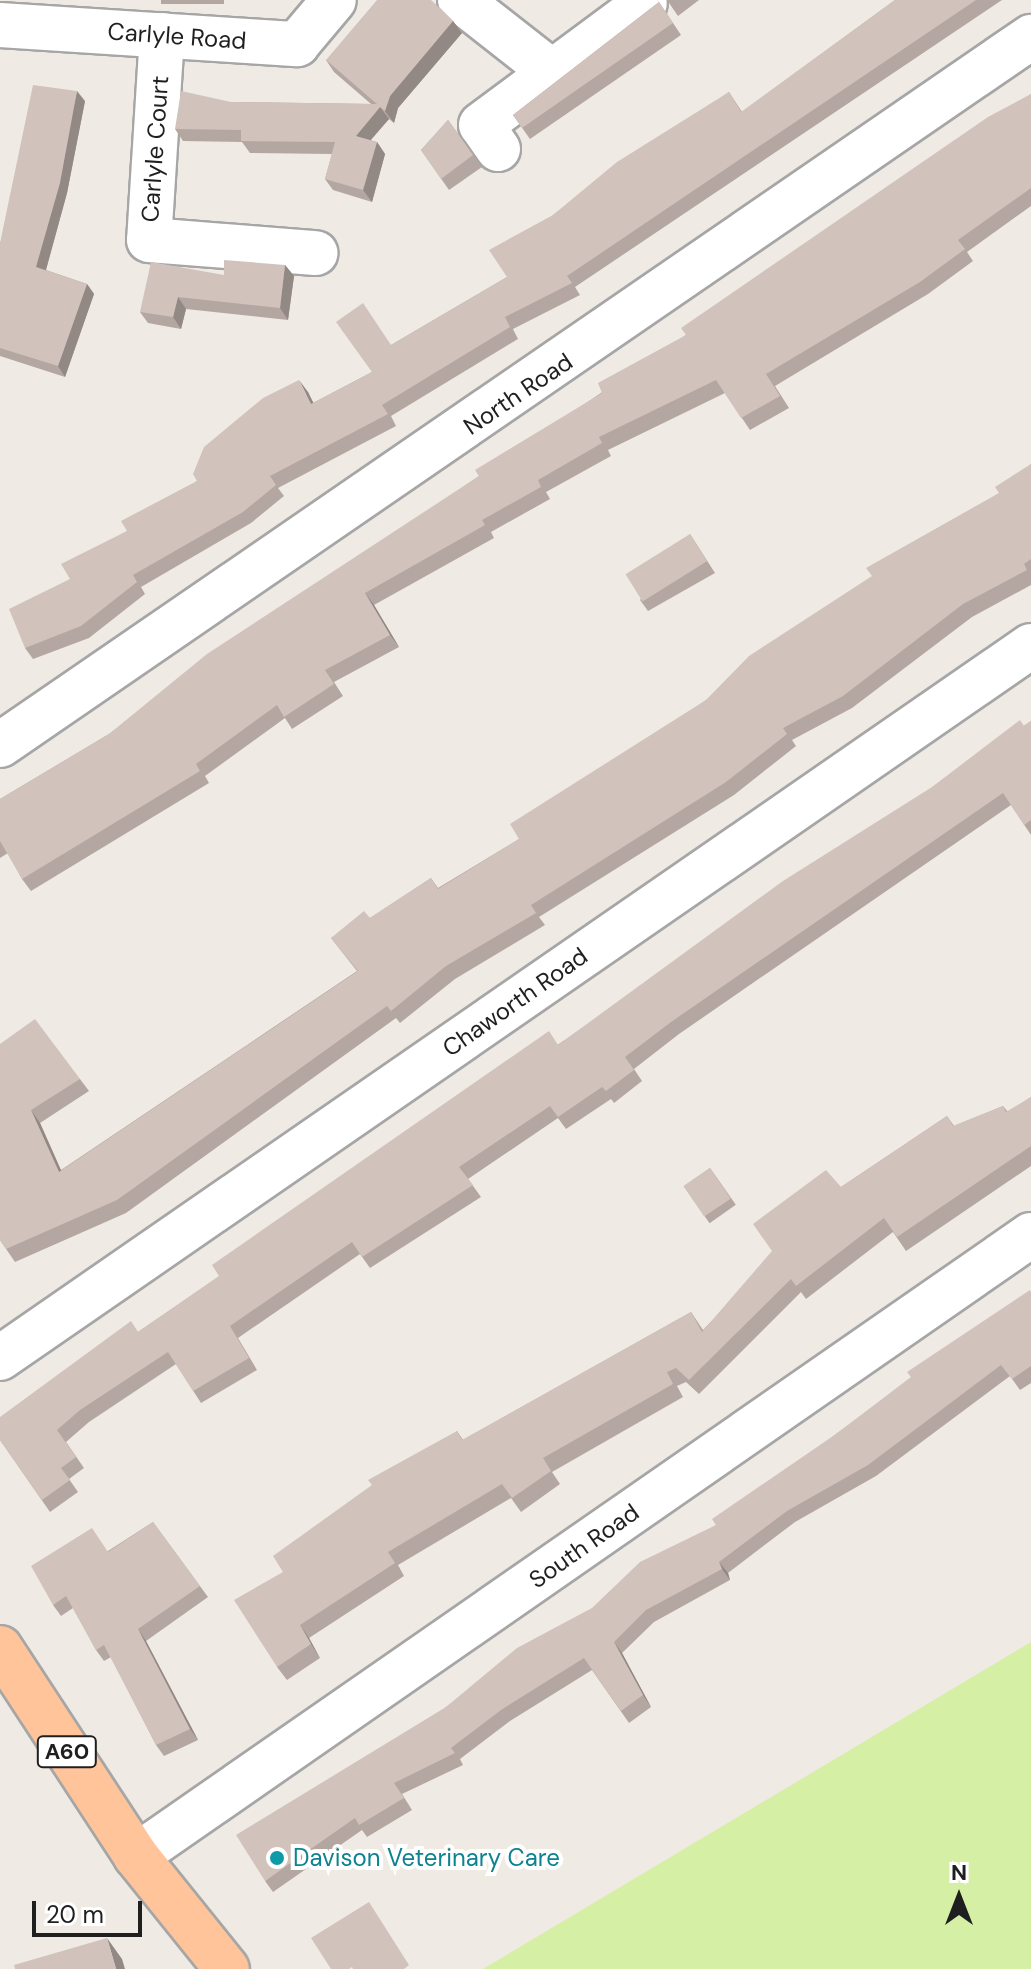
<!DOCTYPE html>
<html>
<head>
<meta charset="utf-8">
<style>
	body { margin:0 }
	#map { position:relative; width:1031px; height:1969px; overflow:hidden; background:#f0eae4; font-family:"DM Sans",sans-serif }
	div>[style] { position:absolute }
	.grass>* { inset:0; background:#d5efa5 }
	.roads { filter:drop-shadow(2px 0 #a6a6a6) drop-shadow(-2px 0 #a6a6a6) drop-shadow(0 2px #a6a6a6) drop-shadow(0 -2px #a6a6a6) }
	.minor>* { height:44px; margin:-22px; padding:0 22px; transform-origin:22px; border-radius:22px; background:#fff }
	.major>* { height:44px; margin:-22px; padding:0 22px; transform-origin:22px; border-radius:22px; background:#ffc49a }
	.wall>* { inset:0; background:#b4a7a2; transform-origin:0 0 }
	.shaded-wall>* { inset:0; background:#928884 }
	.building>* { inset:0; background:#d1c2bc; transform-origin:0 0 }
	.dots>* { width:22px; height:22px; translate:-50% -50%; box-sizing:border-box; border:4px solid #fff; border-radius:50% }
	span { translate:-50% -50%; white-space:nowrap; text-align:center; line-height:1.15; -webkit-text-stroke:8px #fff; paint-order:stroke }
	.shield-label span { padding:2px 6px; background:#fff; border:2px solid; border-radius:6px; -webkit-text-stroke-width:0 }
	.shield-label { font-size:22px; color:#1f1f1f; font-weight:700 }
	.street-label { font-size:24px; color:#1f1f1f }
	.culture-label { font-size:24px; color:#0d838f }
	.left { translate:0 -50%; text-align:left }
	.north { position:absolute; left:919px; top:1857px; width:80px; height:80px; -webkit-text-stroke:6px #fff; paint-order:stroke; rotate:0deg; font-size:22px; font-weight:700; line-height:32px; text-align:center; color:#1f1f1f }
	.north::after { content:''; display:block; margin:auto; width:28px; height:36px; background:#1f1f1f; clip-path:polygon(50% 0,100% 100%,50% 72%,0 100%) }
	.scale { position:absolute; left:32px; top:1901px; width:110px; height:36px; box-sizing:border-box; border:4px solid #1f1f1f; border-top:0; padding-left:10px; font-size:24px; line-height:28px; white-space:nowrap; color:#1f1f1f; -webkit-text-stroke:6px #fff; paint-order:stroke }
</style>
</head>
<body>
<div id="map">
	<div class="grass">
		<i style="clip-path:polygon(1031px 1642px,1031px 1969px,483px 1969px)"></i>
	</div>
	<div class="roads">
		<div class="minor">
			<i style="left:460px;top:0;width:112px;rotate:38.1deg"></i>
			<i style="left:0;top:25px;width:298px;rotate:3.7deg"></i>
			<i style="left:297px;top:44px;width:57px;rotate:-49.9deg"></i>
			<i style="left:162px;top:35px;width:205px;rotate:93.6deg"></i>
			<i style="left:149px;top:240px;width:167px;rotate:4.5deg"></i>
			<i style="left:498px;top:149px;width:29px;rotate:-125deg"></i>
			<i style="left:481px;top:125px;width:204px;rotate:-36.6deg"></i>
			<i style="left:0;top:745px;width:1251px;rotate:-34.48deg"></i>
			<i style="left:0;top:1358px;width:1253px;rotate:-34.63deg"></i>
			<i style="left:136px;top:1856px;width:1089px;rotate:-34.76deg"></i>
		</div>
		<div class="major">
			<i style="left:0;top:1648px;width:249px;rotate:56.8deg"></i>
			<i style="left:136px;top:1856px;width:145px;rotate:51.2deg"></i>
		</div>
	</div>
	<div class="wall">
		<i style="left:161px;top:0;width:63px;height:4px"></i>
		<i style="clip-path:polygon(667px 0,699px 0,678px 16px)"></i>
		<i style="clip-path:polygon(895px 0,1002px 0,575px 287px,580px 295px,513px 329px,518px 339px,391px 416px,396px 426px,278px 488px,284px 496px,251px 523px,141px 587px,145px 594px,89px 638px,33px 659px,25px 648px,70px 579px,127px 531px,197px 481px,308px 392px,313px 403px,372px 372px,391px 345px,507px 277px,553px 215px,729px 92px,742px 112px)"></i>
		<i style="clip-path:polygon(659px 2px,681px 35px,530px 139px,513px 115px)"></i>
		<i style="clip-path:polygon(438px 6px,453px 21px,462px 33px,398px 108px,394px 123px,389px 119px,370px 140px,377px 142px,385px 154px,372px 202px,333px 190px,325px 179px,332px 154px,250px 153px,242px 142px,183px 141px,175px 129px,231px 102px,371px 104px,334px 72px,326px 60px)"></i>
		<i style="clip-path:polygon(1031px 94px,1031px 206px,967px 252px,973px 261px,928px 294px,775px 386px,789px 408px,750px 430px,725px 393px,608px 450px,611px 456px,546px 492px,550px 499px,491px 532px,494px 538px,374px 605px,399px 647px,334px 682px,343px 696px,292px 729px,285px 718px,205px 776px,209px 783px,31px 891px,22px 879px,8px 853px,0 858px,0 799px,109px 734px,479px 476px,686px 335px)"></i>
		<i style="clip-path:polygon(85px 101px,67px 193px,46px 270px,87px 284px,94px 294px,65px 377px,0 356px,0 243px)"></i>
		<i style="clip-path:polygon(448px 120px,482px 167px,449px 190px,421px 150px)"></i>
		<i style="clip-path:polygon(285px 265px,294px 276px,288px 320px,186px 309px,181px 329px,148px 323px,140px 312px,224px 275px)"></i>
		<i style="clip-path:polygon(1031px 464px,1031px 585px,972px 617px,852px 708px,792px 740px,796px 746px,734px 795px,539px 917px,545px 925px,455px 979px,400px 1023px,396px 1018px,126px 1213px,15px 1262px,0 1240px,0 1044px,80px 1079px,89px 1091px,40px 1123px,61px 1170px,357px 971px,331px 938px,370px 918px,431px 878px,438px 888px,519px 839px,706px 700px,999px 493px)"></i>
		<i style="clip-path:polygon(690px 534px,715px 573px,648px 611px,640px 600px)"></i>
		<i style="clip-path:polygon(1031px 721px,1031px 835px,1011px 805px,679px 1034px,634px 1069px,642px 1081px,614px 1103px,611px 1099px,566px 1129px,558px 1118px,468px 1179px,481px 1197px,370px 1268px,360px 1254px,238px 1338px,257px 1370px,201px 1403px,176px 1364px,89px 1422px,66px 1442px,84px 1468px,69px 1479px,78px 1492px,50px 1512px,0 1440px,138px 1332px)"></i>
		<i style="clip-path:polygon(1031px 1097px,1031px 1166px,906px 1251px,893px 1232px,806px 1299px,801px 1292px,699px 1394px,686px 1382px,677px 1386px,683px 1397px,552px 1472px,560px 1484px,521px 1512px,511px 1498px,398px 1565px,404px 1576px,309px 1638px,320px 1658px,287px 1680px,277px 1667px,283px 1572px,457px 1431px,463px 1440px,691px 1312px,703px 1330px,841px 1187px,947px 1116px,954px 1126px,1003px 1106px,1008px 1112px)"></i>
		<i style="left:710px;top:1168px;width:45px;height:32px;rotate:55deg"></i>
		<i style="clip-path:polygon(1031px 1292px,1031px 1383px,1020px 1390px,1010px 1376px,876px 1476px,795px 1522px,728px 1573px,730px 1580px,654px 1622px,622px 1653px,651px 1707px,629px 1723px,592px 1670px,510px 1721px,460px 1759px,463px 1765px,402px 1794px,412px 1810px,367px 1837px,362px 1830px,273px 1892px,265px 1881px,446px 1707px,716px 1525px,836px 1434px)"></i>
		<i style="clip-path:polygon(153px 1522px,208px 1597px,146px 1641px,198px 1740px,164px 1756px,156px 1745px,111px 1657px,104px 1661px,96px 1650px,73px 1608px,61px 1616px,53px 1605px,108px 1551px)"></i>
	</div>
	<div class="shaded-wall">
		<i style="clip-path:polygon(453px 21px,462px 33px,398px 108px,394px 123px,385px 111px,390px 96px)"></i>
		<i style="clip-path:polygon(77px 91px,85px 101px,67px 193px,44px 277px,36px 267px)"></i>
		<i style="clip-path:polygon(380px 107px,389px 119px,364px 148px,356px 136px)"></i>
		<i style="clip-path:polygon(377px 142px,385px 154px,372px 202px,363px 190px)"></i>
		<i style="clip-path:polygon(285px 265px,294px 276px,288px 320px,280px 308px)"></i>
		<i style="clip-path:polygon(87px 284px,94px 294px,65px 377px,58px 366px)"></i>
		<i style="clip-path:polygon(178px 297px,186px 309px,181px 329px,173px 317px)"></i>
		<i style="clip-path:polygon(299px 380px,308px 392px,320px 416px,311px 404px)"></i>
		<i style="clip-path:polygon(365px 593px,374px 605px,399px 647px,390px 635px)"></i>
		<i style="clip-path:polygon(31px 1110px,40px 1123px,67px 1184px,59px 1172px)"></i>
		<i style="clip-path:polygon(719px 1562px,728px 1573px,730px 1580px,722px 1569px)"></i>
		<i style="clip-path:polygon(300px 1625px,309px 1638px,320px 1658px,311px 1644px)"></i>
		<i style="clip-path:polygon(138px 1629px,146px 1641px,198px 1740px,190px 1729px)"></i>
		<i style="clip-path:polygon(614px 1642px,622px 1653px,651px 1707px,643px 1695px)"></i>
		<i style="clip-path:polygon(107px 1938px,122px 1959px,125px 1969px,116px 1969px)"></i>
	</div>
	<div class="building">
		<i style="clip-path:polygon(377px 0,431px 0,453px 21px,390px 96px,385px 111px,380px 107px,356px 136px,377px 142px,363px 190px,325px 179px,335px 142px,241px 141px,241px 130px,175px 129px,181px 91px,231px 102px,377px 104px,326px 60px)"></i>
		<i style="clip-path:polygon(895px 0,976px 0,567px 276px,572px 283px,505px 317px,510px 327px,382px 405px,388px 414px,270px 476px,276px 485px,243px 512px,133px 575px,137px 582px,81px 626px,25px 648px,9px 609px,70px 579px,61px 564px,127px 531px,121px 521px,197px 481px,193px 474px,204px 447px,263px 398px,299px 380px,311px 404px,372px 372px,336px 322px,363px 303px,391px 345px,507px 277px,489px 250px,553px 215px,617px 162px,729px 92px,741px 112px)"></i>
		<i style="clip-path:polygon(659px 2px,673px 23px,522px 128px,513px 115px)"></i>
		<i style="clip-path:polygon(33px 85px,77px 91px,60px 183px,36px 267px,87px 284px,58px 366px,0 348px,0 243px)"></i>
		<i style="clip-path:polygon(1031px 94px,1031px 188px,958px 240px,965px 249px,920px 282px,766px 374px,780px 396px,741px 418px,716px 380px,599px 437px,602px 443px,538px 480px,541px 487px,482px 520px,485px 525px,365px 593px,390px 635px,325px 670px,334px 684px,284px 717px,277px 705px,196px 764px,200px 771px,22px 879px,0 841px,0 799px,109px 734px,207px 654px,479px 476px,475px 470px,602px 393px,598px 383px,686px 335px,681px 328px,988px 117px)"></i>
		<i style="clip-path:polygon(448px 120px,473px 155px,441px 179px,421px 150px)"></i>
		<i style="clip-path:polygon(224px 260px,285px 265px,280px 308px,178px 297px,173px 317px,140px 312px,151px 262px,224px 275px)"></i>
		<i style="clip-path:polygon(1031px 464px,1031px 559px,1024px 564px,1027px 570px,963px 604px,843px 696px,783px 728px,787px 734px,726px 782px,531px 905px,536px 913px,446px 966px,391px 1011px,387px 1006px,117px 1200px,6px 1249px,0 1240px,0 1044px,35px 1019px,80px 1079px,31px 1110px,59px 1172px,358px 971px,331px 938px,364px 911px,370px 918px,431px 878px,438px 889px,519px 839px,510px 824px,706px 700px,749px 656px,872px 576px,866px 568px,999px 493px,995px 487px)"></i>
		<i style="left:690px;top:534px;width:32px;height:76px;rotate:58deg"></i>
		<i style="clip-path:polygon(1020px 720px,1024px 726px,1031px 721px,1031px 820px,1024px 825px,1003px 793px,671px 1022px,625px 1057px,634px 1070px,606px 1091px,602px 1087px,558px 1117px,550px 1106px,459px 1167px,473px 1185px,362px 1257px,352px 1242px,230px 1326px,249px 1358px,193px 1391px,168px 1352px,80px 1410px,57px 1430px,76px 1457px,61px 1468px,70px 1480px,42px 1500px,0 1440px,0 1417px,131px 1321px,138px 1332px,219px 1276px,212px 1265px,549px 1031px,558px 1045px,783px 881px,932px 787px)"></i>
		<i style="clip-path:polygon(1031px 1097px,1031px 1146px,897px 1237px,884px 1218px,796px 1286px,791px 1279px,689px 1380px,676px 1368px,667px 1372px,673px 1384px,543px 1458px,551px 1471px,512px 1498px,502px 1484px,388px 1552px,395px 1563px,300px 1625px,311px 1644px,277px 1667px,234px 1600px,283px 1572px,273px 1556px,372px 1485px,368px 1480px,457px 1431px,462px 1440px,691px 1312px,702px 1332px,772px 1251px,753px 1224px,826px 1170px,841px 1187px,947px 1116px,953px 1126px,1003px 1106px,1006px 1112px)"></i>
		<i style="left:710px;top:1168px;width:37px;height:32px;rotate:56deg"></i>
		<i style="clip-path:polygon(1030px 1290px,1031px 1292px,1031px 1366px,1012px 1379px,1001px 1365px,868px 1465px,787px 1511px,719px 1562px,722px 1569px,646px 1610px,614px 1642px,643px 1695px,621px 1711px,584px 1658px,501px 1710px,451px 1748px,455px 1753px,394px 1783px,404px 1798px,359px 1825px,355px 1818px,265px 1881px,236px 1835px,446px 1707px,517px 1648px,592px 1608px,640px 1562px,716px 1525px,712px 1519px,836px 1434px,911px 1377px,907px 1372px)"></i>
		<i style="clip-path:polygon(153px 1522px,200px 1586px,138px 1629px,190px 1729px,156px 1745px,104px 1645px,96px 1650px,66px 1596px,53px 1605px,31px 1566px,92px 1528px,108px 1552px)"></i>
		<i style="clip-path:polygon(369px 1902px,409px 1965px,404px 1969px,353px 1969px,352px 1967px,349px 1969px,331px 1969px,311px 1938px)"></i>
		<i style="clip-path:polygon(107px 1938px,116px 1969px,15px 1969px,14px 1965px)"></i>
	</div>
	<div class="dots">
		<i style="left:277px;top:1858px;background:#0f9aa8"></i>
	</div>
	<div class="shield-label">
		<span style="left:67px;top:1752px">A60</span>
	</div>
	<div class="street-label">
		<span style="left:177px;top:36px;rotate:4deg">Carlyle Road</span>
		<span style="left:155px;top:149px;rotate:-86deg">Carlyle Court</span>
		<span style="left:518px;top:394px;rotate:-34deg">North Road</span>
		<span style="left:515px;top:1002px;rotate:-35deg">Chaworth Road</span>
		<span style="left:584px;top:1546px;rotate:-35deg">South Road</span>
	</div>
	<div class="culture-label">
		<span class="left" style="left:293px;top:1858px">Davison Veterinary Care</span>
	</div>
	<div class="north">N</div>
	<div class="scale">20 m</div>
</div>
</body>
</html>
